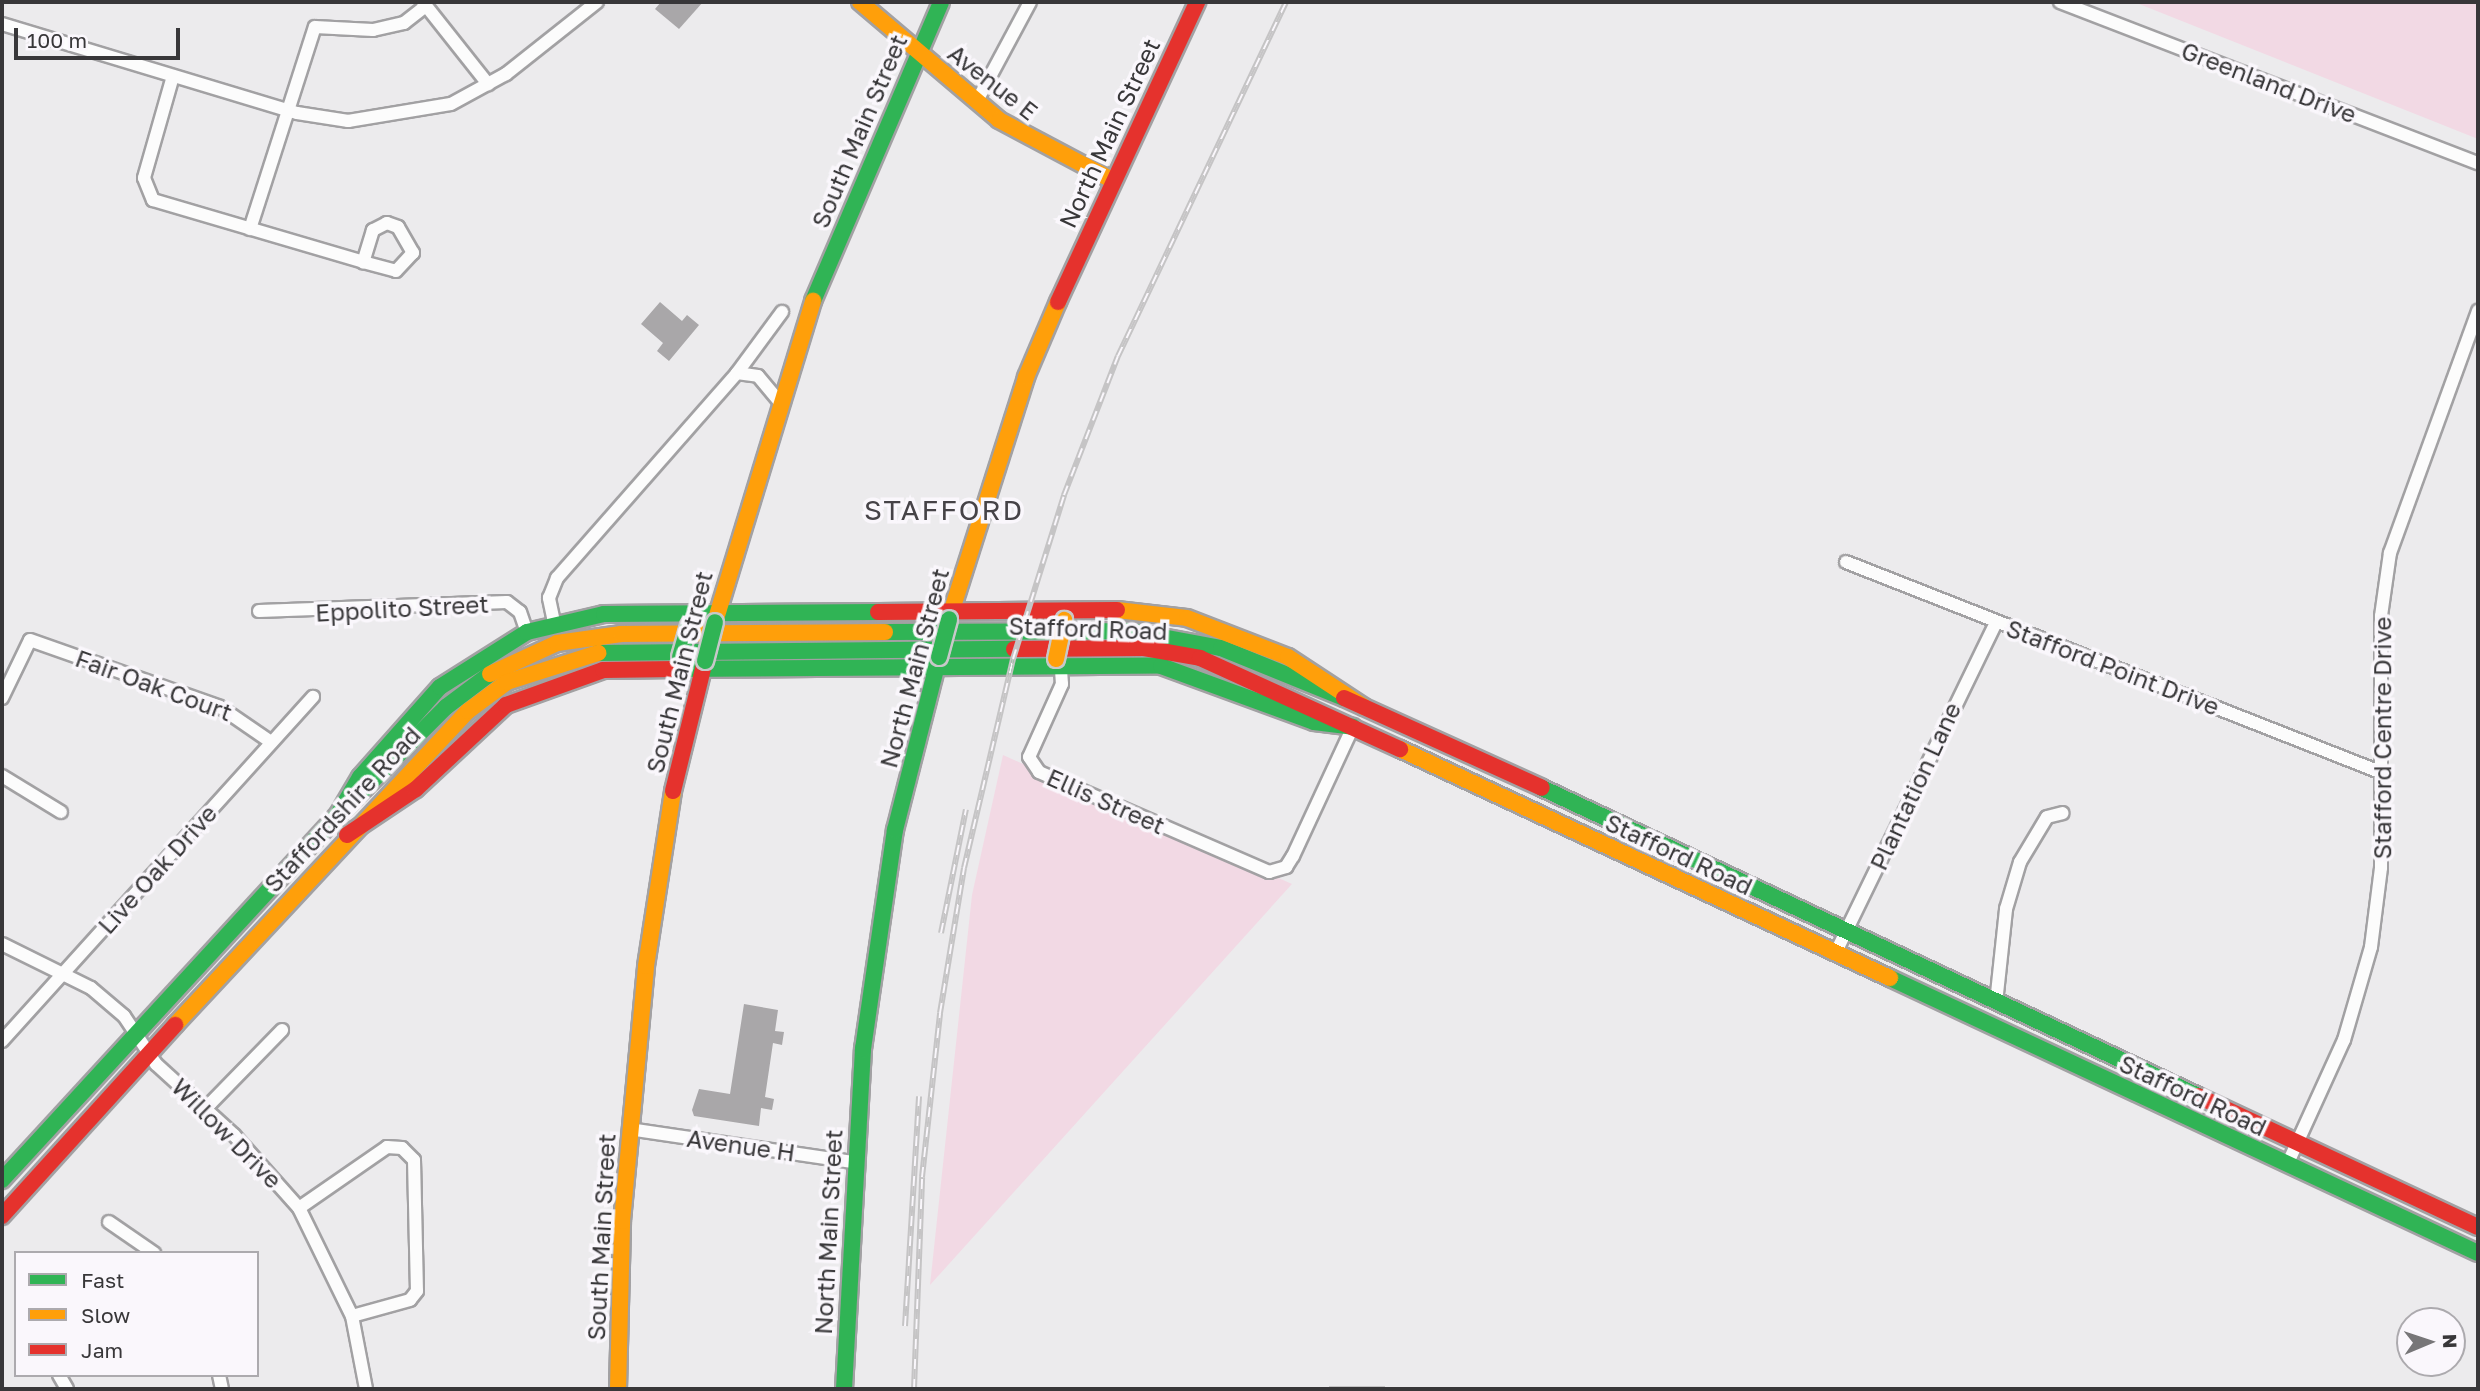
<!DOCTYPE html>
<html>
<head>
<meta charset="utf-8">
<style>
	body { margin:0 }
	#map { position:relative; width:2480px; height:1391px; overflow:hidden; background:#ecebed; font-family:"Golos Text",sans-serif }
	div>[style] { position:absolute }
	.green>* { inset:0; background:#f2d9e4 }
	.building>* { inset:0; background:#a9a7a9 }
	.roads { filter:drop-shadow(2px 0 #a2a1a3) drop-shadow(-2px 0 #a2a1a3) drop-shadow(0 2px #a2a1a3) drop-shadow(0 -2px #a2a1a3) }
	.street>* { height:12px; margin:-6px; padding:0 6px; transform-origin:6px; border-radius:6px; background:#fcfcfc }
	.fast>* { height:16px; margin:-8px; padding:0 8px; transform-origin:8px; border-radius:8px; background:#30b455 }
	.slow>* { height:16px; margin:-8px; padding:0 8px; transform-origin:8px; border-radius:8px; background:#ff9f0a }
	.jam>* { height:16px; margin:-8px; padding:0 8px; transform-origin:8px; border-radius:8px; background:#e5322d }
	.rail>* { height:6px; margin-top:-3px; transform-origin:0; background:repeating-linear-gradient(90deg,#faf7fc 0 10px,#c5c4c5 0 20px); box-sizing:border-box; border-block:2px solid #c5c4c5 }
	.bridges { filter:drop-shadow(2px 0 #c8c8c9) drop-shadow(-2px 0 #c8c8c9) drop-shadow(0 2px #c8c8c9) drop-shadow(0 -2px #c8c8c9) }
	.fast-bridge>* { height:16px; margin:-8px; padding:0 8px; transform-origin:8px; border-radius:8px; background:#30b455 }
	.slow-bridge>* { height:16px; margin:-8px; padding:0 8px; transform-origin:8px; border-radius:8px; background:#ff9f0a }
	span { translate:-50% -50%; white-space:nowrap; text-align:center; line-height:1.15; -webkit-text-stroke:7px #faf7fc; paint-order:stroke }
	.street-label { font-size:24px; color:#383739 }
	.quarter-label { font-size:28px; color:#464347; letter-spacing:2px }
	.frame { position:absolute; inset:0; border:4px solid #383739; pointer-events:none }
	.legend { position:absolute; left:14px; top:1251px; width:245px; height:126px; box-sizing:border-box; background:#faf7fc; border:2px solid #acaaae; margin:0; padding:9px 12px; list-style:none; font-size:21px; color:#383739 }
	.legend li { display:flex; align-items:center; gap:14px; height:35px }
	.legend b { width:35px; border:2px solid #acaaae }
	.north { position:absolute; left:2396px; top:1307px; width:70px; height:70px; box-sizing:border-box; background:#faf7fc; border:2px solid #acaaae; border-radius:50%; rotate:88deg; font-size:19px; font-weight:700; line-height:28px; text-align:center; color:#383739 }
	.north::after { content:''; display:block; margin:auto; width:24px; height:32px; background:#777678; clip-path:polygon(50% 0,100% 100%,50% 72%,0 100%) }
	.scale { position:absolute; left:14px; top:28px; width:166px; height:32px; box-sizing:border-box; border:4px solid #383739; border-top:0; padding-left:9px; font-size:21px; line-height:24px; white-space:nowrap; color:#383739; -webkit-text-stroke:5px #faf7fc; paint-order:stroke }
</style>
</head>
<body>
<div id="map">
	<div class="green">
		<i style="clip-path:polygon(2134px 2px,2478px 2px,2478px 139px)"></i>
		<i style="clip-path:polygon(1003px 755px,1292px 884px,930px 1285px,972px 895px)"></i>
	</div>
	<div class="building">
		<i style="clip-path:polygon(661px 2px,703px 2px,679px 29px,655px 9px)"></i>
		<i style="clip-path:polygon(660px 302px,682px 321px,687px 315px,699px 325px,669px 361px,657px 351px,663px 343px,641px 324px)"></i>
		<i style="clip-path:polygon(744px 1004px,778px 1010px,775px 1031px,784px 1032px,782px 1045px,773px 1043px,765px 1097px,774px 1099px,772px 1110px,761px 1108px,759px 1126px,694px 1116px,692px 1110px,699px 1089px,730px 1094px)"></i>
	</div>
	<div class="roads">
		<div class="street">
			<i style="left:423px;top:2px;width:105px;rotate:51.6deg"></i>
			<i style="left:2060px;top:2px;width:448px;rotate:21.1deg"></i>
			<i style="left:2px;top:24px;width:308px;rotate:16.8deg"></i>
			<i style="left:297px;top:113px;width:52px;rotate:8.9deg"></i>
			<i style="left:348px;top:121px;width:104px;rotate:-9.4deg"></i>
			<i style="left:451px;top:104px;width:63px;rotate:-28.6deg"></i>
			<i style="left:506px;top:74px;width:116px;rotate:-38.4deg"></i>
			<i style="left:173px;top:76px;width:106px;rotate:105.9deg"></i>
			<i style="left:144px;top:178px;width:24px;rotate:68deg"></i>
			<i style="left:153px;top:200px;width:219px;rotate:16.4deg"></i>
			<i style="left:363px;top:262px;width:34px;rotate:15deg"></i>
			<i style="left:396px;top:271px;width:25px;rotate:-47deg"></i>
			<i style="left:413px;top:253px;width:30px;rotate:-120deg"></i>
			<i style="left:398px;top:227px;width:12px;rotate:-160deg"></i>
			<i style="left:387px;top:223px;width:16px;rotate:153deg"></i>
			<i style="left:373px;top:230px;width:34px;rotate:107deg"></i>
			<i style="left:977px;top:101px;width:112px;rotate:-61.8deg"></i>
			<i style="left:250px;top:229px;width:212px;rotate:-72.2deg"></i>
			<i style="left:315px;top:27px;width:58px;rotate:3deg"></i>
			<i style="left:373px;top:30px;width:32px;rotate:-13deg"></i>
			<i style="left:404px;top:23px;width:28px;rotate:-38deg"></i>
			<i style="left:737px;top:373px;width:21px;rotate:8deg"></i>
			<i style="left:758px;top:376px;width:33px;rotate:50deg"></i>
			<i style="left:1846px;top:562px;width:574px;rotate:21.47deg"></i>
			<i style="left:259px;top:611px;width:248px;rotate:-2.1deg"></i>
			<i style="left:507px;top:602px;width:16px;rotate:38deg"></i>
			<i style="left:520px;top:612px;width:21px;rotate:71deg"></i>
			<i style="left:554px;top:622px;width:25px;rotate:-102deg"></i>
			<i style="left:549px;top:598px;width:22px;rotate:-68deg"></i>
			<i style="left:557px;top:578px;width:273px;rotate:-48.7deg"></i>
			<i style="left:737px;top:373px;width:76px;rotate:-53.6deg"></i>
			<i style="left:1061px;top:670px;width:14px;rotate:86deg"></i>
			<i style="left:1062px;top:684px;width:80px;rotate:114.3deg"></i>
			<i style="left:1029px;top:757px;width:18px;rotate:56deg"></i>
			<i style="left:1039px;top:772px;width:251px;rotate:23.5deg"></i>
			<i style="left:1269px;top:872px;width:18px;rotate:-16deg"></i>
			<i style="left:1286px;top:867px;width:13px;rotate:-58deg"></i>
			<i style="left:1293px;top:856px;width:142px;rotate:-65.1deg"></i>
			<i style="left:2px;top:698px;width:64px;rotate:-64.2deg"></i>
			<i style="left:30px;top:640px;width:201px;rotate:19.4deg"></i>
			<i style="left:220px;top:707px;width:62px;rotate:34.5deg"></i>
			<i style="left:2px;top:776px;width:69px;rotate:31.4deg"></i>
			<i style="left:2px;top:944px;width:99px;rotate:26.3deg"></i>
			<i style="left:91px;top:988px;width:43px;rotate:40.3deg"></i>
			<i style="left:124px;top:1016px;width:58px;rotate:56.3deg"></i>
			<i style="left:156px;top:1064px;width:105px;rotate:42.3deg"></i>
			<i style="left:234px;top:1135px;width:98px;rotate:48.3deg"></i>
			<i style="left:299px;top:1208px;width:120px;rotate:63.9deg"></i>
			<i style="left:352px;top:1316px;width:74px;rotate:79.1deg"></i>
			<i style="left:1836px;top:952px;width:367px;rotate:-64.1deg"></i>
			<i style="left:1996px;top:1003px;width:95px;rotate:-83.9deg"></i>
			<i style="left:2006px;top:909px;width:49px;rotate:-73.4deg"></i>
			<i style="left:2020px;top:862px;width:52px;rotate:-59deg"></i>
			<i style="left:2047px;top:817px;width:16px;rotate:-14deg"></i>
			<i style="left:2px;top:1041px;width:464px;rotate:-47.9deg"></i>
			<i style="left:206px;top:1108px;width:109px;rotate:-45.7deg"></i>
			<i style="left:629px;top:1129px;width:226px;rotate:8.4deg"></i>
			<i style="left:2287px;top:1165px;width:137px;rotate:-65.5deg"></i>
			<i style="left:2344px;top:1040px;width:97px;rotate:-73.8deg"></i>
			<i style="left:2371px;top:947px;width:80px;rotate:-82.8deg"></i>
			<i style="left:2381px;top:868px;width:252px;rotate:-90deg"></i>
			<i style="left:2381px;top:616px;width:64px;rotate:-81.9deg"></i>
			<i style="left:2390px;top:553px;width:258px;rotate:-70deg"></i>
			<i style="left:299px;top:1208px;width:107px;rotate:-34.7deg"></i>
			<i style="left:387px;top:1147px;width:15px;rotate:4deg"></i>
			<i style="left:402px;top:1148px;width:17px;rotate:45deg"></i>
			<i style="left:414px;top:1160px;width:131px;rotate:88.7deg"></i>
			<i style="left:417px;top:1291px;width:11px;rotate:128deg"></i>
			<i style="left:410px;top:1300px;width:60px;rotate:164.6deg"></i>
			<i style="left:109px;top:1222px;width:55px;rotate:34.6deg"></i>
			<i style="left:59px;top:1375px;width:16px;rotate:60deg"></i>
			<i style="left:219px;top:1375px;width:14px;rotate:78deg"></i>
		</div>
		<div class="fast">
			<i style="left:813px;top:301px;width:325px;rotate:-66.8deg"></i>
			<i style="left:885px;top:632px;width:245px;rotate:-0.2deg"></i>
			<i style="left:1130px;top:631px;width:93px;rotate:10.6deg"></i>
			<i style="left:1221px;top:648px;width:133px;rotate:22.1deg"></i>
			<i style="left:598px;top:653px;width:416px;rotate:-0.6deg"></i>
			<i style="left:676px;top:669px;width:485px;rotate:-0.4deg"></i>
			<i style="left:1161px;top:666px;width:163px;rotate:20.1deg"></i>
			<i style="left:1314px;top:722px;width:39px;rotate:7deg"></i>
			<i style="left:1542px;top:788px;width:725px;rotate:25.15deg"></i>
			<i style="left:337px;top:816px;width:45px;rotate:-59.5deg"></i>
			<i style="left:360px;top:777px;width:120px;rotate:-48.4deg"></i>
			<i style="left:440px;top:687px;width:103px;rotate:-32.3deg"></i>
			<i style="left:527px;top:632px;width:79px;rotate:-13.2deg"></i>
			<i style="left:604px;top:614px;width:274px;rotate:-0.4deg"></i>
			<i style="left:1890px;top:978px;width:649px;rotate:25.06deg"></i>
			<i style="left:2px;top:1180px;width:495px;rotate:-47.4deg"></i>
			<i style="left:337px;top:816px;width:154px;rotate:-45deg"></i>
			<i style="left:446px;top:707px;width:55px;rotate:-36.9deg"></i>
			<i style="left:844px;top:1389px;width:341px;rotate:-86.8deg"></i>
			<i style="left:863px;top:1049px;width:221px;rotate:-81.7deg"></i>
			<i style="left:895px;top:830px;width:179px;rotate:-75.7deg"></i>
		</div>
		<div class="slow">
			<i style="left:860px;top:2px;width:182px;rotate:40.3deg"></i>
			<i style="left:999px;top:120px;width:126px;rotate:28deg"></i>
			<i style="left:1117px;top:610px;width:70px;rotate:6.5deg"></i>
			<i style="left:1187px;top:618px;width:108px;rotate:21.1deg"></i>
			<i style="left:1288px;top:657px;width:91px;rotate:33.3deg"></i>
			<i style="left:949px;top:619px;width:254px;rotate:-72.3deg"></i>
			<i style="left:1026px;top:377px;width:82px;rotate:-66.9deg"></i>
			<i style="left:715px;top:622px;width:336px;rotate:-73deg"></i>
			<i style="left:490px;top:674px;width:74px;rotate:-24.8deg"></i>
			<i style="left:557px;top:643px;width:65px;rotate:-8deg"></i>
			<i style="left:621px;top:634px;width:264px;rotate:-0.4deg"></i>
			<i style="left:1400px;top:749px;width:541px;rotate:25.05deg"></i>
			<i style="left:175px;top:1025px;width:429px;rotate:-47deg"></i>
			<i style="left:468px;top:711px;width:49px;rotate:-36.6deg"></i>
			<i style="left:507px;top:682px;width:96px;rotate:-17.7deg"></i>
			<i style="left:618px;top:1389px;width:168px;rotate:-88.6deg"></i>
			<i style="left:622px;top:1221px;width:256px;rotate:-84.6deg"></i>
			<i style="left:646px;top:966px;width:177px;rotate:-81.2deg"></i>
		</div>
		<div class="jam">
			<i style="left:1058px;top:302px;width:331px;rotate:-65.1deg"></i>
			<i style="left:878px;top:612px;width:239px;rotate:-0.5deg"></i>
			<i style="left:1014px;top:649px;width:130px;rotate:-0.4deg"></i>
			<i style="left:1144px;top:648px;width:57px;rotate:10.1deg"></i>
			<i style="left:1200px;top:658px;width:220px;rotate:24.5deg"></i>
			<i style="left:1344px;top:698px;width:217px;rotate:24.4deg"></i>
			<i style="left:673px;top:791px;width:134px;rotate:-76.2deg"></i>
			<i style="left:347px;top:835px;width:83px;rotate:-33.7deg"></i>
			<i style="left:416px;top:789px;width:123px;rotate:-43deg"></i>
			<i style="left:506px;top:705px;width:103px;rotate:-19.8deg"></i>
			<i style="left:603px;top:670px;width:73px;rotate:-0.8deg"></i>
			<i style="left:2198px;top:1096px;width:309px;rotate:25.1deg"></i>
			<i style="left:2px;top:1216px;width:258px;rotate:-47.8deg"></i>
		</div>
	</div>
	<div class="rail">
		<i style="left:941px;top:933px;width:126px;rotate:-78.6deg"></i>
		<i style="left:905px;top:1326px;width:230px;rotate:-86.5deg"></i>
		<i style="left:914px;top:1389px;width:212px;rotate:-87.8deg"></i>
		<i style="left:922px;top:1177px;width:165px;rotate:-83.7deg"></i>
		<i style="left:940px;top:1013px;width:147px;rotate:-80.6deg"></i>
		<i style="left:964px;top:868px;width:215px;rotate:-76.8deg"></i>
		<i style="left:1013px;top:659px;width:172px;rotate:-72.7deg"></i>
		<i style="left:1064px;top:495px;width:149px;rotate:-68.8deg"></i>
		<i style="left:1118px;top:356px;width:392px;rotate:-64.6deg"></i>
		<i style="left:1329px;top:1389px;width:56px"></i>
	</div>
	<div class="bridges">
		<div class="fast-bridge">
			<i style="left:680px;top:657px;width:33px;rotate:-74deg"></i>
			<i style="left:939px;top:657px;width:39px;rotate:-75deg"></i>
			<i style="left:705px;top:661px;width:40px;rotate:-75.6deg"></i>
		</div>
		<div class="slow-bridge">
			<i style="left:1056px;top:659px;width:40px;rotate:-78deg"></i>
		</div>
	</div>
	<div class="street-label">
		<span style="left:993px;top:82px;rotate:38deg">Avenue E</span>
		<span style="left:2269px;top:82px;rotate:21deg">Greenland Drive</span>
		<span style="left:859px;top:131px;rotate:-67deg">South Main Street</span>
		<span style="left:1109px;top:133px;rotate:-65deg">North Main Street</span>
		<span style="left:402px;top:608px;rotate:-3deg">Eppolito Street</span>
		<span style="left:1088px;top:628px;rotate:2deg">Stafford Road</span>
		<span style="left:2113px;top:667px;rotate:21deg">Stafford Point Drive</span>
		<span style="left:914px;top:668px;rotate:-75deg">North Main Street</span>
		<span style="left:679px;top:672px;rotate:-76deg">South Main Street</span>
		<span style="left:154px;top:685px;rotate:20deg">Fair Oak Court</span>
		<span style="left:2382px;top:738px;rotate:-90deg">Stafford Centre Drive</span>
		<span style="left:1915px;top:786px;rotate:-65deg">Plantation Lane</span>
		<span style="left:1106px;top:801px;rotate:24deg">Ellis Street</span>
		<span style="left:342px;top:809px;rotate:-47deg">Staffordshire Road</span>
		<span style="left:1679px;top:854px;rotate:25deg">Stafford Road</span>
		<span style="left:157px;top:869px;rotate:-48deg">Live Oak Drive</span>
		<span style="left:2193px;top:1095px;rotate:25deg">Stafford Road</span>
		<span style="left:227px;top:1133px;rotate:45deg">Willow Drive</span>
		<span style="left:741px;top:1145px;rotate:8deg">Avenue H</span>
		<span style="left:828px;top:1232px;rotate:-87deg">North Main Street</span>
		<span style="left:601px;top:1237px;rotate:-87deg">South Main Street</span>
	</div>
	<div class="quarter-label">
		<span style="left:944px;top:510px">STAFFORD</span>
	</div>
	<div class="frame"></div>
	<ul class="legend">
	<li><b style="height:9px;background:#30b455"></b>Fast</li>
	<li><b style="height:9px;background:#ff9f0a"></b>Slow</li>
	<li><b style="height:9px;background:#e5322d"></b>Jam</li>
	</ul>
	<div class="north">N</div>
	<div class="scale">100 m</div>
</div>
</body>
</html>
